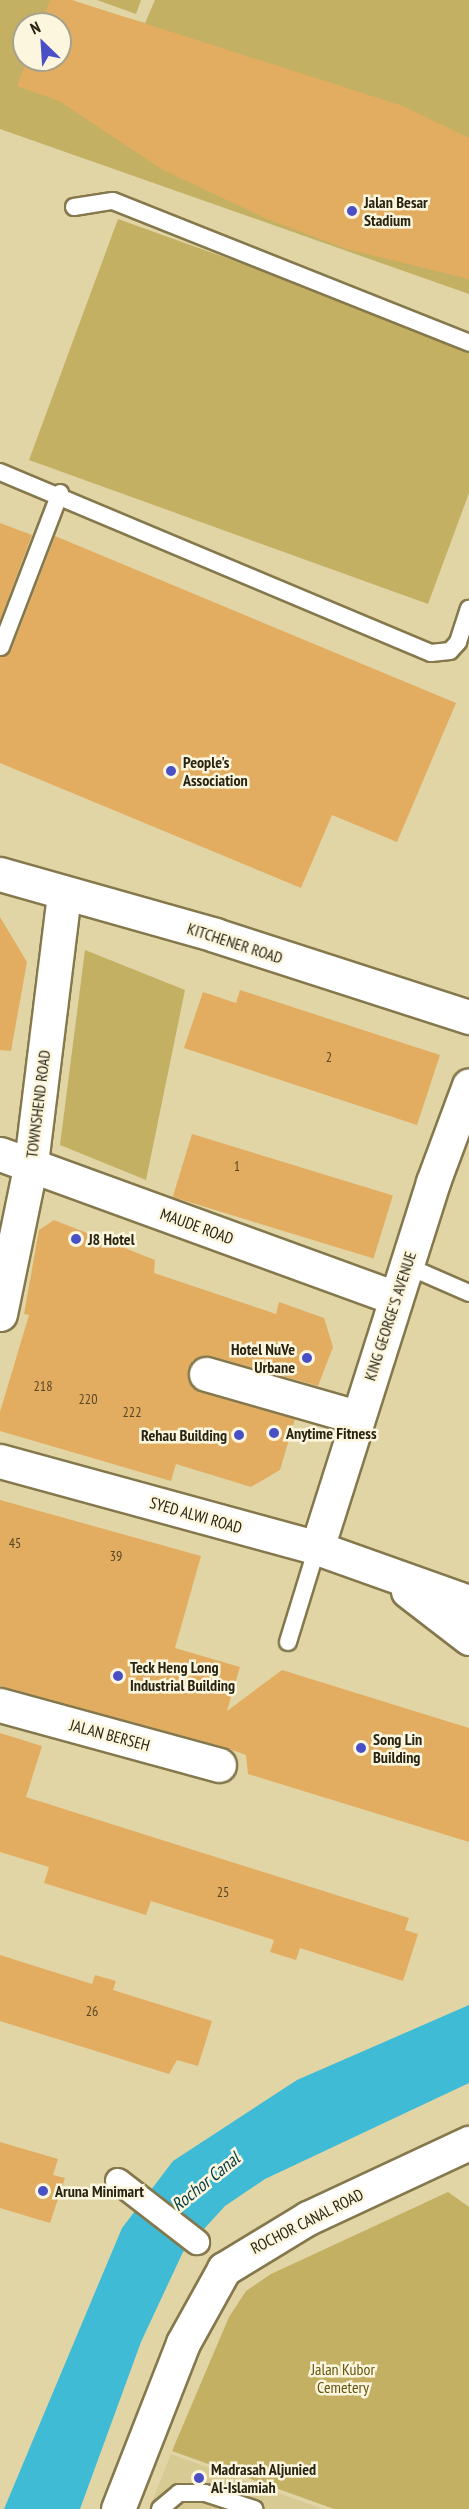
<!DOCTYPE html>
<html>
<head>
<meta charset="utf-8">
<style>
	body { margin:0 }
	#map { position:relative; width:469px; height:2509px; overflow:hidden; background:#e1d5a6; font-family:"PT Sans Narrow",sans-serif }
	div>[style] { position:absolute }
	.built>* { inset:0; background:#d8ca93 }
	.green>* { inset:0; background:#c3b063 }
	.water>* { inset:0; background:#40bbd6 }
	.building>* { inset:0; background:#e2ad61; transform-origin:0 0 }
	.roads { filter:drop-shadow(2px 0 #84784c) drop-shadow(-2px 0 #84784c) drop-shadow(0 2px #84784c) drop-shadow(0 -2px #84784c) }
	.service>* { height:16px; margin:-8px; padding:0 8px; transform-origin:8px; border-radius:8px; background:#fff }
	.pedestrian>* { height:24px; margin:-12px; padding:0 12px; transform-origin:12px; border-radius:12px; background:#fff }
	.minor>* { height:33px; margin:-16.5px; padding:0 16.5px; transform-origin:16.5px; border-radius:16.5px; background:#fff }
	.tertiary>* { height:33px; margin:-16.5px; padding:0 16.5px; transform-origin:16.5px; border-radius:16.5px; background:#fff }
	.dots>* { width:16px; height:16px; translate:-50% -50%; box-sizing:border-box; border:3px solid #fcf6de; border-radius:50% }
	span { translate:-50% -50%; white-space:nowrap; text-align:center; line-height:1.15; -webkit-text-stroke:5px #fcf6de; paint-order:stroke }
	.number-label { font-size:14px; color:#574626 }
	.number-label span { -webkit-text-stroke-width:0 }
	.poi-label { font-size:16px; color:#292412; font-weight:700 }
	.left { translate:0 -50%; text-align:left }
	.right { translate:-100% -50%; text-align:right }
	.street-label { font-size:16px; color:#292412 }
	.park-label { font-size:16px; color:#63530e }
	.water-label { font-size:18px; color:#003a46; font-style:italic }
	.north { position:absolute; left:12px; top:12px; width:60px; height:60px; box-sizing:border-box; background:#fcf6de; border:2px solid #a8a28c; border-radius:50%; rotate:335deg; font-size:16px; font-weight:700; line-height:24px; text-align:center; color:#292412 }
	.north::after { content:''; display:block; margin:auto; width:21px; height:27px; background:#494fc5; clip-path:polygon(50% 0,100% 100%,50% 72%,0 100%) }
</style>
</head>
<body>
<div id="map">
	<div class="built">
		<i style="clip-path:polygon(171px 2454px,323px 2509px,149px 2509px)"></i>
	</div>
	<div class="green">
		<i style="clip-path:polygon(evenodd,0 0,64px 0,145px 23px,155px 0,469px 0,469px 294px,0 129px,0 0,24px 24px,60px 24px,60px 60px,24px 60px,24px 24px)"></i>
		<i style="clip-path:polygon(97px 0,141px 0,136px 14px)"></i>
		<i style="clip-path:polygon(118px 219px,469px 345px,469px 493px,428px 604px,29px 460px)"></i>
		<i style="clip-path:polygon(85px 950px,185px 990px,146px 1180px,60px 1145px)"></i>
		<i style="clip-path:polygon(448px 2192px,469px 2207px,469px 2509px,334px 2509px,172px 2451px,229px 2317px,246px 2291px,271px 2274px)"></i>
	</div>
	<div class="water">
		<i style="clip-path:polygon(469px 2005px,469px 2083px,265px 2179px,225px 2206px,183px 2252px,141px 2342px,80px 2509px,4px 2509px,122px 2228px,173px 2161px,297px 2080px)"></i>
	</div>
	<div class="building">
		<i style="clip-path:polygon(50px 0,72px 0,403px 106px,469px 138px,469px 279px,347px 249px,267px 219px,163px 170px,59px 101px,17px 86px,27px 60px,60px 60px,60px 24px,41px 24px)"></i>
		<i style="clip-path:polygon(0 523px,32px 535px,0 620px)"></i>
		<i style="clip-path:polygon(55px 536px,456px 703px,397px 842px,332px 815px,301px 888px,0 763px,0 657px,11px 651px)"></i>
		<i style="clip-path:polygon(0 917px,27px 962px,11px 1051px,0 1050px)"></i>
		<i style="clip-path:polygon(240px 990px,440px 1055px,417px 1125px,184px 1048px,203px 992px,236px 1003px)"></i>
		<i style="left:192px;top:1134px;width:210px;height:66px;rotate:17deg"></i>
		<i style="clip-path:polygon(54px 1220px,155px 1260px,154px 1273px,276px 1314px,279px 1302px,324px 1318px,333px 1347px,318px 1386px,211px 1356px,193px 1360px,188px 1369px,192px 1387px,200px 1392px,295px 1419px,280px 1470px,251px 1487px,176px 1464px,171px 1481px,0 1431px,0 1412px,29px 1315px,24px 1314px,39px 1230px)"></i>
		<i style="clip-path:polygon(0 1500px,201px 1556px,175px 1648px,240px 1667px,227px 1711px,282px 1670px,469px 1728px,469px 1842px,248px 1774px,246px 1755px,224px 1747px,0 1686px)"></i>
		<i style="clip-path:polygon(0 1733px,42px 1746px,26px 1797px,409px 1918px,405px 1930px,418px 1934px,403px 1981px,300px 1948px,296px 1960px,270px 1952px,274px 1940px,151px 1901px,146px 1915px,44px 1883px,49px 1867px,0 1852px)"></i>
		<i style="clip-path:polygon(0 1955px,92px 1984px,95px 1975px,116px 1981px,113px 1990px,212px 2021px,198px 2066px,177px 2060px,169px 2074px,0 2021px)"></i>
		<i style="clip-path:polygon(0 2142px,58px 2159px,53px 2175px,65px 2178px,50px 2223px,0 2208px)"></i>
	</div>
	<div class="roads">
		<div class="service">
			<i style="left:74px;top:207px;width:39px;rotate:-9deg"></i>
			<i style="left:113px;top:201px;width:383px;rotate:21.7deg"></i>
			<i style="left:0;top:472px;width:467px;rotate:22.8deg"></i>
			<i style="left:431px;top:653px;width:19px;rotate:-6deg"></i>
			<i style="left:450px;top:651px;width:12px;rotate:-48deg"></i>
			<i style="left:458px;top:642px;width:35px;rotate:-72deg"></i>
			<i style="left:1px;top:647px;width:165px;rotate:-69deg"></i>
			<i style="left:405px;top:1265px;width:70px;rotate:23.6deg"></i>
			<i style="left:288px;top:1642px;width:98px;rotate:-72.9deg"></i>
			<i style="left:160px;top:2509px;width:25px;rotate:-40deg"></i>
			<i style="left:179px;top:2493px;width:26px"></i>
			<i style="left:205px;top:2493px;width:52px;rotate:18.1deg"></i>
		</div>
		<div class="pedestrian">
			<i style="left:118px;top:2181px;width:100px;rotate:37.7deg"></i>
		</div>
		<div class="minor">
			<i style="left:0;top:874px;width:223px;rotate:15.8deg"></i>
			<i style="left:215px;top:935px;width:267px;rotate:17.9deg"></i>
			<i style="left:0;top:1154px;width:420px;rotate:20deg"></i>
			<i style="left:0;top:1314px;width:154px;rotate:-78.4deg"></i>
			<i style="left:31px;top:1163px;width:272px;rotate:-83deg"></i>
			<i style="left:206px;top:1374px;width:157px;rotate:15.9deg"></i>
			<i style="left:317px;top:1548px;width:384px;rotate:-72.4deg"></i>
			<i style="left:433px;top:1182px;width:103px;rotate:-69.6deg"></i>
			<i style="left:0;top:1705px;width:227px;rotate:15.3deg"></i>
			<i style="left:118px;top:2509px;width:178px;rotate:-68.6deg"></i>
			<i style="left:183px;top:2343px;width:85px;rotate:-61deg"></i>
			<i style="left:224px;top:2269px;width:98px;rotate:-31.3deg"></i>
			<i style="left:308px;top:2218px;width:178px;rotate:-25deg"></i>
		</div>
		<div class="tertiary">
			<i style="left:0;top:1461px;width:329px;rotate:15.3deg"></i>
			<i style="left:317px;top:1548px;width:161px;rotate:19.6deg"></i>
			<i style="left:408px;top:1591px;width:77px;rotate:37.6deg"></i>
		</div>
	</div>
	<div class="dots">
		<i style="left:352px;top:211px;background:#494fc5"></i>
		<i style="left:171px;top:771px;background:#494fc5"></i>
		<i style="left:76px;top:1239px;background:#494fc5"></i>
		<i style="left:307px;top:1358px;background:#494fc5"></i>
		<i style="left:274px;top:1433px;background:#494fc5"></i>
		<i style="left:239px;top:1435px;background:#494fc5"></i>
		<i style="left:118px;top:1676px;background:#494fc5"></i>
		<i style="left:361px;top:1748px;background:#494fc5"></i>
		<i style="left:43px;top:2191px;background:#494fc5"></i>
		<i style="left:199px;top:2478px;background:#494fc5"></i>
	</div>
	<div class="number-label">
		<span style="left:329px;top:1057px">2</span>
		<span style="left:237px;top:1166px">1</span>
		<span style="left:43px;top:1386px">218</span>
		<span style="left:88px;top:1399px">220</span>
		<span style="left:132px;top:1412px">222</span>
		<span style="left:15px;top:1543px">45</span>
		<span style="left:116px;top:1556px">39</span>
		<span style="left:223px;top:1892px">25</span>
		<span style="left:92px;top:2011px">26</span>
	</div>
	<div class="poi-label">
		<span class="left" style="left:364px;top:211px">Jalan Besar<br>Stadium</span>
		<span class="left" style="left:183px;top:771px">People's<br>Association</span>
		<span class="left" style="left:88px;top:1239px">J8 Hotel</span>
		<span class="right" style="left:295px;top:1358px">Hotel NuVe<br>Urbane</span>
		<span class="left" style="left:286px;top:1433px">Anytime Fitness</span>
		<span class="right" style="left:227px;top:1435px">Rehau Building</span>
		<span class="left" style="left:130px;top:1676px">Teck Heng Long<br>Industrial Building</span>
		<span class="left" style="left:373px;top:1748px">Song Lin<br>Building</span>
		<span class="left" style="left:55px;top:2191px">Aruna Minimart</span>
		<span class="left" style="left:211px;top:2478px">Madrasah Aljunied<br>Al-Islamiah</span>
	</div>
	<div class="street-label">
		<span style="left:235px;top:943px;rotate:18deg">KITCHENER ROAD</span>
		<span style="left:38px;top:1104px;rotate:-83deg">TOWNSHEND ROAD</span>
		<span style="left:197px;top:1226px;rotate:20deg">MAUDE ROAD</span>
		<span style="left:390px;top:1316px;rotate:-72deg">KING GEORGE'S AVENUE</span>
		<span style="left:196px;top:1515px;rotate:16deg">SYED ALWI ROAD</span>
		<span style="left:110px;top:1735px;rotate:15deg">JALAN BERSEH</span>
		<span style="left:307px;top:2221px;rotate:-27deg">ROCHOR CANAL ROAD</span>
	</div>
	<div class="park-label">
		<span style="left:343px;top:2378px">Jalan Kubor<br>Cemetery</span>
	</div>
	<div class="water-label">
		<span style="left:206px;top:2182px;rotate:-39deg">Rochor Canal</span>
	</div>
	<div class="north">N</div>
</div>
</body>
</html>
